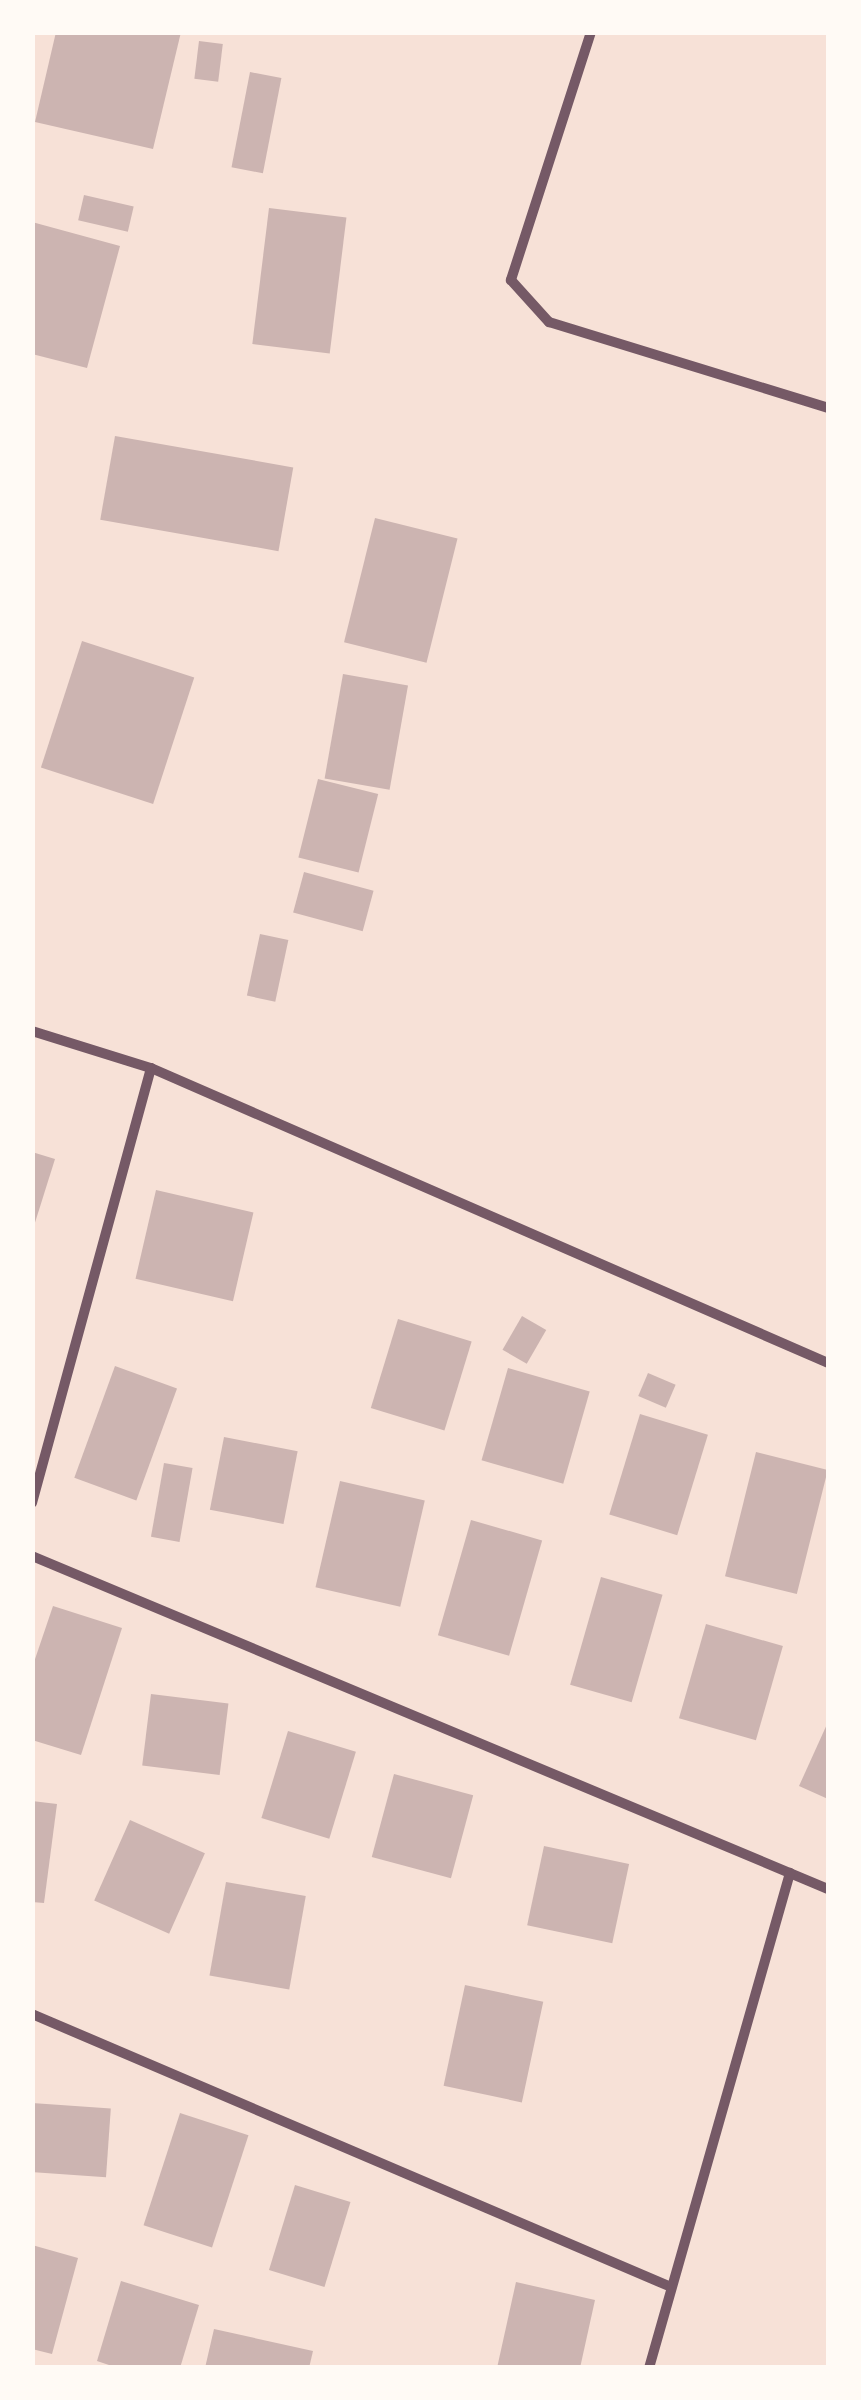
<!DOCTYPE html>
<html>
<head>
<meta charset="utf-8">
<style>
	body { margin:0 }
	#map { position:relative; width:861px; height:2400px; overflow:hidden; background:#f7e1d7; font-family:Roboto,sans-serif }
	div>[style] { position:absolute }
	.building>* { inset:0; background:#ccb4b1; transform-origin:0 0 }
	.minor>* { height:10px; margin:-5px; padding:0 5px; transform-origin:5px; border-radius:5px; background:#755966 }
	span { translate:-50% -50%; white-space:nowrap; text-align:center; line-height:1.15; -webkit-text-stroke:9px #fffaf5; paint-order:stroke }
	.frame { position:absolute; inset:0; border:35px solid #fffaf5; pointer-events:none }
</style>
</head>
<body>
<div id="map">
	<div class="building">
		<i style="clip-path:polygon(56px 32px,181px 32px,153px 149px,35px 122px)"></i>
		<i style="left:199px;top:41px;width:24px;height:38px;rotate:7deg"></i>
		<i style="left:250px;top:72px;width:32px;height:97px;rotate:11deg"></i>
		<i style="left:84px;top:195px;width:51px;height:26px;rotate:13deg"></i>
		<i style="left:269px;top:208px;width:78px;height:137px;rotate:7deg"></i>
		<i style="clip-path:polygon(32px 222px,120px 246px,87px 368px,32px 354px)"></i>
		<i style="left:115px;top:436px;width:181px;height:85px;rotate:10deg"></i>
		<i style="left:375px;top:518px;width:85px;height:128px;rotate:14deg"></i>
		<i style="left:82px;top:641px;width:118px;height:133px;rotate:18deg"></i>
		<i style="left:343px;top:674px;width:66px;height:106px;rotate:10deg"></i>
		<i style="left:318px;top:779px;width:62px;height:81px;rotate:14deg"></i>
		<i style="left:304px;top:872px;width:72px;height:42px;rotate:15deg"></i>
		<i style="left:260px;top:934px;width:29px;height:63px;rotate:12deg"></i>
		<i style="clip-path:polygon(32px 1152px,55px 1159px,33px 1229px,32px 1229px)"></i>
		<i style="left:156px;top:1190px;width:100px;height:91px;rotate:13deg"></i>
		<i style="left:522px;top:1316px;width:28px;height:39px;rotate:30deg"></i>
		<i style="left:398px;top:1319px;width:77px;height:93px;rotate:17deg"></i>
		<i style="left:115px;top:1366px;width:66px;height:119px;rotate:20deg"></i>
		<i style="left:508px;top:1368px;width:85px;height:96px;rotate:16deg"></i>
		<i style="left:648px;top:1373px;width:30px;height:25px;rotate:23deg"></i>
		<i style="left:640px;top:1414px;width:71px;height:105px;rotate:17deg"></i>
		<i style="left:224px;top:1437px;width:75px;height:74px;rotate:11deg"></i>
		<i style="left:756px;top:1452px;width:74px;height:128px;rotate:14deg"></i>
		<i style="left:164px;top:1463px;width:29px;height:75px;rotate:10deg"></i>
		<i style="left:340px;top:1481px;width:87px;height:109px;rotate:13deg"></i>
		<i style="left:471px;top:1520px;width:74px;height:120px;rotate:16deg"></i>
		<i style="left:601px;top:1577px;width:64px;height:112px;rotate:16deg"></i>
		<i style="clip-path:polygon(53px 1606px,122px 1628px,81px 1755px,32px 1740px,32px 1668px)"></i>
		<i style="left:706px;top:1624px;width:80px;height:98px;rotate:16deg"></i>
		<i style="left:151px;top:1694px;width:78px;height:72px;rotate:7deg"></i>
		<i style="clip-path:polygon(828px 1722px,828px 1799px,799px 1786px)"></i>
		<i style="left:288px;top:1731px;width:71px;height:91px;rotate:17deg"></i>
		<i style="left:394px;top:1774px;width:82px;height:86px;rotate:15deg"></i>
		<i style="clip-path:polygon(32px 1801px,57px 1804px,44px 1903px,32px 1902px)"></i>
		<i style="left:130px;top:1820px;width:82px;height:88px;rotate:24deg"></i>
		<i style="left:544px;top:1846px;width:87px;height:81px;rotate:12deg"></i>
		<i style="left:226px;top:1882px;width:81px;height:95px;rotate:10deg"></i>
		<i style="left:465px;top:1985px;width:80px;height:103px;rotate:12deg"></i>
		<i style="left:32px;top:2103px;width:79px;height:69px;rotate:4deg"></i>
		<i style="left:180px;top:2113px;width:72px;height:118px;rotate:18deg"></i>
		<i style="left:295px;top:2185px;width:58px;height:89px;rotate:17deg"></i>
		<i style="clip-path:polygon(32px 2245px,78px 2258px,52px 2354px,32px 2349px)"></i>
		<i style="clip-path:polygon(121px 2281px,199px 2305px,180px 2368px,118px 2368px,97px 2361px)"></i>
		<i style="clip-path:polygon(516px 2282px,595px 2300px,580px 2368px,497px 2368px)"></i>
		<i style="clip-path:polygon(214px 2329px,313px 2351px,309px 2368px,205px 2368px)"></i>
	</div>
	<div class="minor">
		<i style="left:591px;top:32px;width:261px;rotate:107.9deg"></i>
		<i style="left:511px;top:280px;width:57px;rotate:47.9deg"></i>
		<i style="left:549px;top:322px;width:292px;rotate:17.1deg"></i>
		<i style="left:32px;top:1031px;width:125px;rotate:17.3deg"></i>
		<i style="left:151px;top:1068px;width:738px;rotate:23.54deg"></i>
		<i style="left:32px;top:1503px;width:451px;rotate:-74.7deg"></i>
		<i style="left:32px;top:1556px;width:863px;rotate:22.7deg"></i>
		<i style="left:32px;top:2014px;width:695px;rotate:23.13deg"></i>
		<i style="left:649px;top:2368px;width:515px;rotate:-74.1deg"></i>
	</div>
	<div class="frame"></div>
</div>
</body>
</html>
